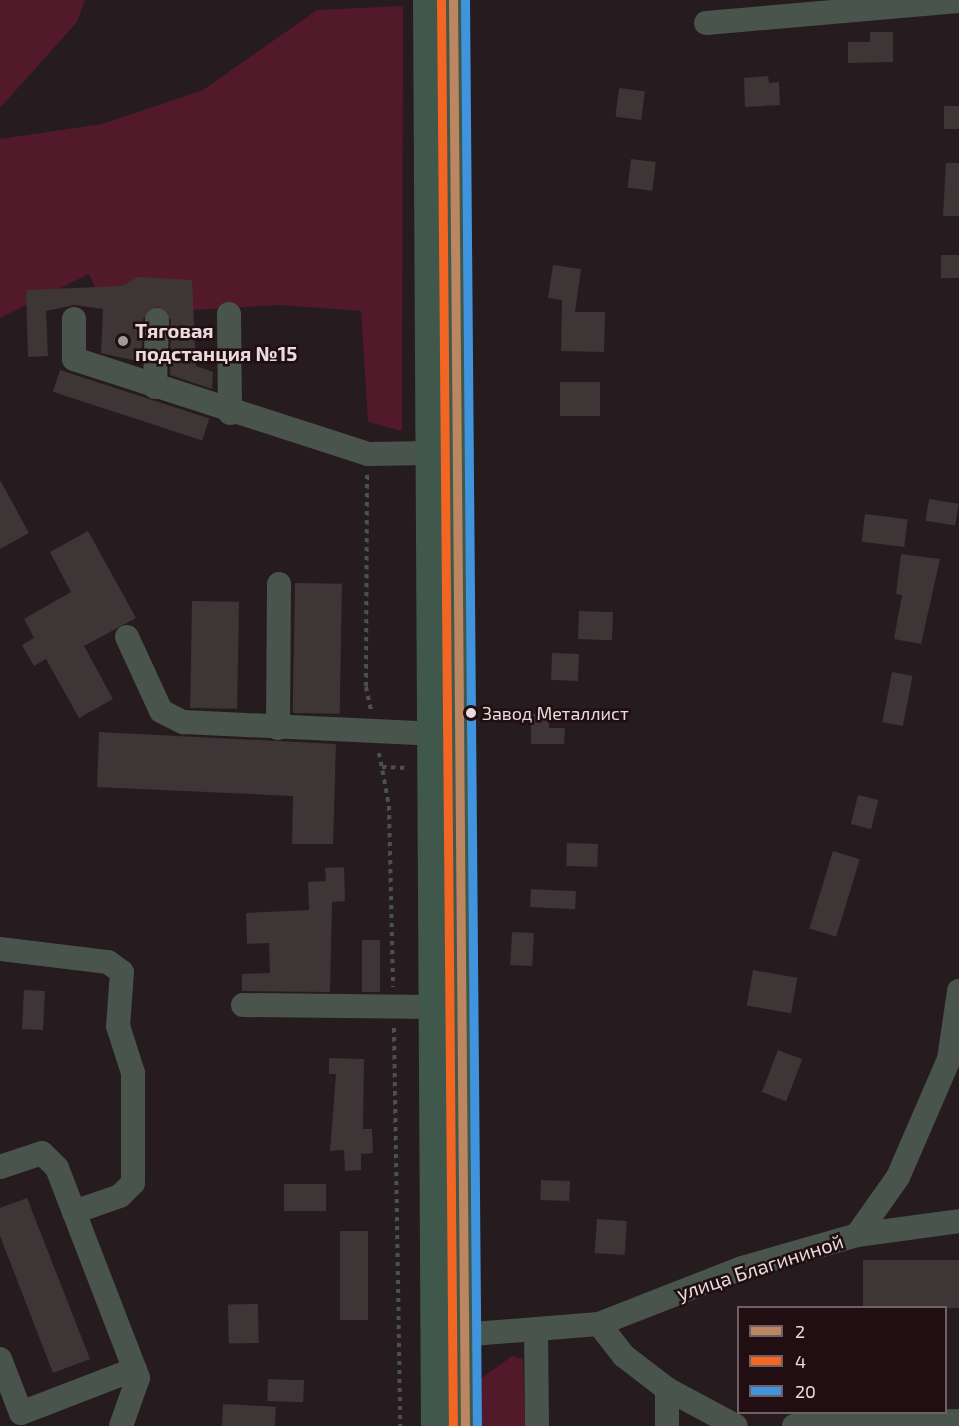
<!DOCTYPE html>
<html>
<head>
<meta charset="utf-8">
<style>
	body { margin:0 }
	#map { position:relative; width:959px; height:1426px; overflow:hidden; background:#261b1e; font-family:"Exo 2",sans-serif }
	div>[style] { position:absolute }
	.green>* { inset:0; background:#52192b }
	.building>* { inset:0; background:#3e3537; transform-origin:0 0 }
	.path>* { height:4px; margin-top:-2px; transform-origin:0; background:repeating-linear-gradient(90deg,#4b514d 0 4.5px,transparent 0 9px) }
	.minor>* { height:24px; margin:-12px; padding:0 12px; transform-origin:12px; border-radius:12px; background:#48544c }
	.major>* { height:30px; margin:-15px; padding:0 15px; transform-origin:15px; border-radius:15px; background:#3f584b }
	.bus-1>* { height:9px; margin:-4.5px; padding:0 4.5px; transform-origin:4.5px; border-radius:4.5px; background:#bb8660 }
	.bus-2>* { height:9px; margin:-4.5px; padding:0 4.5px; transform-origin:4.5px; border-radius:4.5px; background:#f26522 }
	.bus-3>* { height:9px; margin:-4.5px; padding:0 4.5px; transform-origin:4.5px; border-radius:4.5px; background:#4094de }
	.dots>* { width:16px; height:16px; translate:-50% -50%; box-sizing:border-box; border:3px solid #200e12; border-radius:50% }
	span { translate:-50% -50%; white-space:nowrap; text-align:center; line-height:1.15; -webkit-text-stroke:5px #200e12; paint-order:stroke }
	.bus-label { font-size:18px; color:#e9dbdd }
	.left { translate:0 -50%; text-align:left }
	.poi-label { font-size:20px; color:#e9dbdd; font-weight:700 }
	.street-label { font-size:20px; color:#e9dbdd }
	.legend { position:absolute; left:737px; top:1306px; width:210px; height:108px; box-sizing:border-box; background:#200e12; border:2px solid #706063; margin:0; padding:8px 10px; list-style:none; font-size:18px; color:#e9dbdd }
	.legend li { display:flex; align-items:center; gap:12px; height:30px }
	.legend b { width:30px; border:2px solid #706063 }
</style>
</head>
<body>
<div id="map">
	<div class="green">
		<i style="clip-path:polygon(0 0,85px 0,77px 22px,0 108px)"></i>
		<i style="clip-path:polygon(403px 6px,402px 431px,368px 422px,361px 311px,279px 305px,106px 315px,89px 274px,0 318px,0 139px,102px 124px,203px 90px,317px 10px)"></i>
		<i style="clip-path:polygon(512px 1356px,523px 1359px,525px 1426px,476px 1426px,476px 1382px)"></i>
	</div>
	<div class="building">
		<i style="clip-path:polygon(870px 32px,893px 32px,893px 62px,848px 63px,848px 42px,870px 42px)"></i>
		<i style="clip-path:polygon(768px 76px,769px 83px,779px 82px,780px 105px,745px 107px,744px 78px)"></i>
		<i style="left:619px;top:88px;width:26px;height:29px;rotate:7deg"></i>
		<i style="left:944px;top:106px;width:15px;height:23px"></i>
		<i style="left:631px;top:159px;width:25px;height:29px;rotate:7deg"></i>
		<i style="clip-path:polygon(946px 163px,959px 163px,959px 216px,943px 216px)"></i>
		<i style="left:941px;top:255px;width:18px;height:23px"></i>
		<i style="clip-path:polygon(553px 265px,581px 269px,575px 312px,605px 312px,604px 352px,561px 351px,562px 300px,548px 298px)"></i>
		<i style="clip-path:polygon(138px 277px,192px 280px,196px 366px,213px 372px,212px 389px,170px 375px,171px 320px,158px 306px,143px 319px,141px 362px,101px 353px,103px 309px,75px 305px,46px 311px,48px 356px,28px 357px,26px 290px,122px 286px)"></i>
		<i style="left:60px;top:370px;width:157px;height:23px;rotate:18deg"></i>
		<i style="left:560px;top:382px;width:40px;height:34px"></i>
		<i style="clip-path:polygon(0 480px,29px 533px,0 549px)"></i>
		<i style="left:929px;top:499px;width:30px;height:22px;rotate:9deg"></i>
		<i style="left:865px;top:514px;width:43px;height:28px;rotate:7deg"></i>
		<i style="clip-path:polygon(88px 531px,136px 618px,84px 646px,113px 699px,79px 718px,46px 659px,34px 666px,22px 645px,34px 638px,24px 619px,71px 592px,50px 552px)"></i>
		<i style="clip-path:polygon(901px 554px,940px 559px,921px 644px,894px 639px,902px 595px,896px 594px)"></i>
		<i style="left:295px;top:583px;width:47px;height:130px;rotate:1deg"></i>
		<i style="left:192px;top:601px;width:47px;height:107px;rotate:1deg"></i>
		<i style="left:579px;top:611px;width:34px;height:28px;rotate:2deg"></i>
		<i style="left:552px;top:653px;width:27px;height:27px;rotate:2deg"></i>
		<i style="left:892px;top:672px;width:21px;height:51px;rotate:11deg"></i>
		<i style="clip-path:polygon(531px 714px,549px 714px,549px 728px,565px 728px,564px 744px,531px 744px)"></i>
		<i style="clip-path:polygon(99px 732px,336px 744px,333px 844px,292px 844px,293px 796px,97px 787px)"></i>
		<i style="left:858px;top:795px;width:21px;height:30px;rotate:14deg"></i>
		<i style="left:567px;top:843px;width:31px;height:23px;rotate:2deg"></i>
		<i style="left:833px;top:851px;width:28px;height:81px;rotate:17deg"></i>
		<i style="clip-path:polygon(344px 867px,345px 901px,332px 902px,330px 992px,242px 991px,242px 974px,270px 973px,269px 943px,247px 944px,246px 913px,309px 910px,308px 882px,326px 881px,325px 868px)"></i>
		<i style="left:531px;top:889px;width:45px;height:18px;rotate:3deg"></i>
		<i style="left:512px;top:932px;width:22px;height:33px;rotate:3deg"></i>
		<i style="left:380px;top:940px;width:52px;height:18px;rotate:90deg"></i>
		<i style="left:753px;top:970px;width:45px;height:36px;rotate:10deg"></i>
		<i style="left:24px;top:990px;width:21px;height:39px;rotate:3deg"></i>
		<i style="left:778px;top:1050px;width:26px;height:45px;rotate:21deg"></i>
		<i style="clip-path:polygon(329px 1058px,364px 1059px,363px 1129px,372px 1129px,373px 1153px,361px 1154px,361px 1170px,345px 1171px,344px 1150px,330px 1151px,336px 1074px,329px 1074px)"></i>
		<i style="left:541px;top:1180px;width:29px;height:20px;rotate:2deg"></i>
		<i style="left:284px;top:1184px;width:42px;height:27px"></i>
		<i style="clip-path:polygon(27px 1198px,90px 1359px,53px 1373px,0 1236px,0 1208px)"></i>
		<i style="left:597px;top:1219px;width:30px;height:34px;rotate:4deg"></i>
		<i style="left:340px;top:1231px;width:28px;height:89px"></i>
		<i style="left:863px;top:1260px;width:96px;height:48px"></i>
		<i style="left:258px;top:1304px;width:39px;height:30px;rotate:89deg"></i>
		<i style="left:268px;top:1379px;width:36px;height:22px;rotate:2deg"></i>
		<i style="left:223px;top:1404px;width:53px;height:22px;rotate:3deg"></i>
	</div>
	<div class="path">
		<i style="left:367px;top:475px;width:212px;rotate:90.3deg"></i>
		<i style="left:366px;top:687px;width:24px;rotate:78deg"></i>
		<i style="left:379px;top:753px;width:54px;rotate:79.3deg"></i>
		<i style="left:389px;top:806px;width:181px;rotate:88.7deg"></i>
		<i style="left:382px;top:767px;width:26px;rotate:2deg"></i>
		<i style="left:394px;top:1028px;width:398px;rotate:89.1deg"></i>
	</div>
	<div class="minor">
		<i style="left:706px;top:23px;width:254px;rotate:-5deg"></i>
		<i style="left:229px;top:314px;width:99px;rotate:89.4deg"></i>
		<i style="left:74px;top:319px;width:40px;rotate:90deg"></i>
		<i style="left:74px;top:359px;width:309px;rotate:17.9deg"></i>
		<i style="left:368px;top:454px;width:64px;rotate:-0.9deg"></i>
		<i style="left:155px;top:387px;width:67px;rotate:-88.3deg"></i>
		<i style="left:127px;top:637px;width:81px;rotate:65.3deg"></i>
		<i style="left:161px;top:711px;width:25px;rotate:27deg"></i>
		<i style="left:183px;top:722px;width:250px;rotate:2.7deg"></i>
		<i style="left:278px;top:728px;width:144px;rotate:-89.6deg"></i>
		<i style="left:0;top:949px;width:109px;rotate:6.9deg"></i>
		<i style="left:108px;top:962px;width:17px;rotate:36deg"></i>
		<i style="left:122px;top:972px;width:54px;rotate:94.2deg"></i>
		<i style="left:118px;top:1026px;width:49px;rotate:72.3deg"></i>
		<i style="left:133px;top:1073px;width:110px;rotate:90deg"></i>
		<i style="left:133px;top:1183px;width:18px;rotate:135deg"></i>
		<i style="left:120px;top:1196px;width:49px;rotate:160.8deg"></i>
		<i style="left:243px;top:1005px;width:191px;rotate:0.6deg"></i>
		<i style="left:0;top:1167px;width:44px;rotate:-18.4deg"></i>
		<i style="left:42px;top:1153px;width:21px;rotate:45deg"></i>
		<i style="left:57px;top:1168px;width:225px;rotate:68.9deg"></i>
		<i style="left:138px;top:1378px;width:51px;rotate:109.5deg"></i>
		<i style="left:857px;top:1235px;width:71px;rotate:-54.7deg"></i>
		<i style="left:898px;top:1177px;width:129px;rotate:-66.6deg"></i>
		<i style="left:949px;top:1059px;width:69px;rotate:-81.6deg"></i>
		<i style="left:599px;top:1324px;width:41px;rotate:52deg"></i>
		<i style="left:624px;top:1356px;width:54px;rotate:37.5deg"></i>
		<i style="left:667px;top:1389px;width:78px;rotate:28.2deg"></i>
		<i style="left:536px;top:1329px;width:97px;rotate:89.4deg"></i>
		<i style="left:447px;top:1336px;width:152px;rotate:-4.5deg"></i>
		<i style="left:599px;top:1324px;width:154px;rotate:-21.4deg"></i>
		<i style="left:742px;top:1268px;width:120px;rotate:-16deg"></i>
		<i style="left:857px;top:1235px;width:103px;rotate:-7.8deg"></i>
		<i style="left:0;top:1359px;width:58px;rotate:68.7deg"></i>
		<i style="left:21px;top:1413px;width:122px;rotate:-21.1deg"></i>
		<i style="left:667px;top:1426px;width:37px;rotate:-90deg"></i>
		<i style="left:794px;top:1426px;width:165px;rotate:-1.7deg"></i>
	</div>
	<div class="major">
		<i style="left:428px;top:0;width:1426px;rotate:89.68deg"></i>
		<i style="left:453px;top:0;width:1426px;rotate:89.52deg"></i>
	</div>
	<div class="bus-1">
		<i style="left:453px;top:0;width:1426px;rotate:89.52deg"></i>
	</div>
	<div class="bus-2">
		<i style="left:441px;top:0;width:1426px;rotate:89.52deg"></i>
	</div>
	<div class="bus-3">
		<i style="left:465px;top:0;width:1426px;rotate:89.52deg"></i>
	</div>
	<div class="dots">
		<i style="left:123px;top:341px;background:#a5989a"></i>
		<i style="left:471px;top:713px;background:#e9dbdd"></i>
	</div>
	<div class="bus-label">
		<span class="left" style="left:482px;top:713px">Завод Металлист</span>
	</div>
	<div class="poi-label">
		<span class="left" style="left:135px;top:342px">Тяговая<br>подстанция №15</span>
	</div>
	<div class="street-label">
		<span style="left:760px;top:1267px;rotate:-18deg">улица Благининой</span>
	</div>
	<ul class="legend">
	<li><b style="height:8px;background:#bb8660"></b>2</li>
	<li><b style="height:8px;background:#f26522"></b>4</li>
	<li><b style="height:8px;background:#4094de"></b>20</li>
	</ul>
</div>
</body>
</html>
